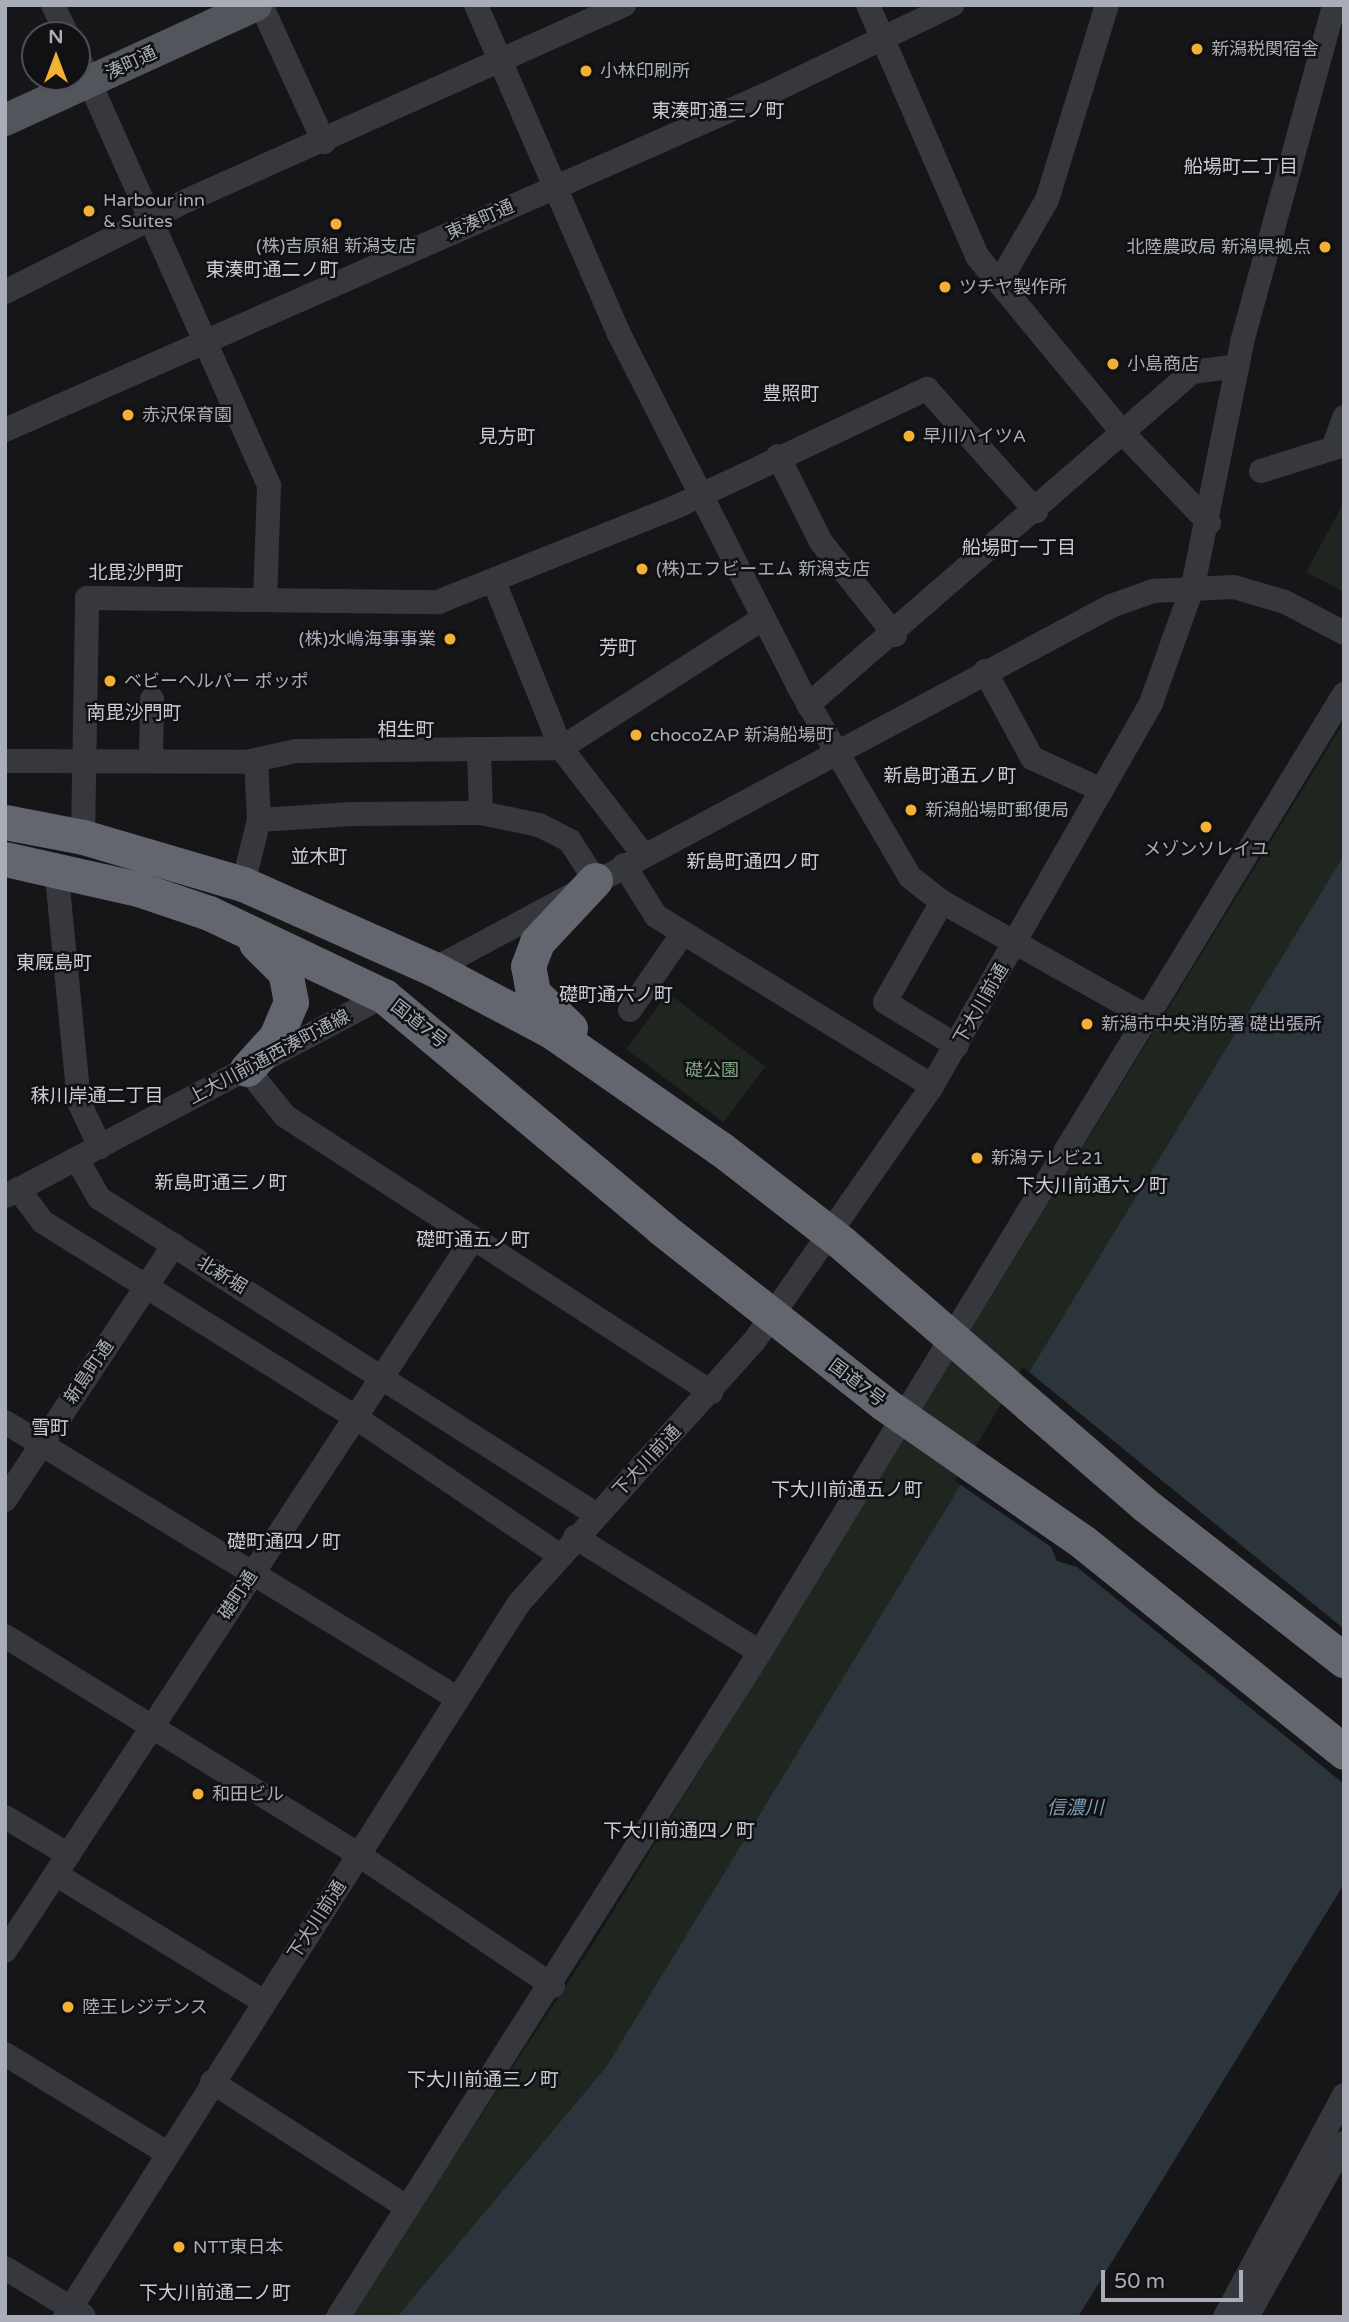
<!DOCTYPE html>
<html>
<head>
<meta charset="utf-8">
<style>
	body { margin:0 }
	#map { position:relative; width:1349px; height:2322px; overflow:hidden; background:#161618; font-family:"Varela Round","Noto Sans JP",sans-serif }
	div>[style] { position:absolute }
	.green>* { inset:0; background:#1e261f; transform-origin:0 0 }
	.water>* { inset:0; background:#2c353c }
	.pier>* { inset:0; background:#161618 }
	.minor>* { height:24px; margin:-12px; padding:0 12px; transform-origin:12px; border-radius:12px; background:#37383d }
	.major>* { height:32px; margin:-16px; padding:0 16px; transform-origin:16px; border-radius:16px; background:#53555c }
	.highway>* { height:35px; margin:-17.5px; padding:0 17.5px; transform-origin:17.5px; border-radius:17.5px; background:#63666e }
	.highway-bridge>* { height:35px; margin:-17.5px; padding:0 17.5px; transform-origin:17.5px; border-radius:17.5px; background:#63666e }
	.dots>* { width:19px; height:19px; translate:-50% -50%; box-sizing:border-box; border:4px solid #111113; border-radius:50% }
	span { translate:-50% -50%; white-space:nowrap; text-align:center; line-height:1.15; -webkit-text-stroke:5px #111113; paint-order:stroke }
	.poi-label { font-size:18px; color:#a8adb8 }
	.left { translate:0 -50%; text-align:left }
	.right { translate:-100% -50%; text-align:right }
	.street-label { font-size:18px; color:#a8adb8 }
	.park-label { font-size:18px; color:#7fa381 }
	.neighbourhood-label { font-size:19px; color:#c9ccd4 }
	.water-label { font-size:19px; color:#7f9bb3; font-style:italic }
	.frame { position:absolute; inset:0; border:7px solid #a8adb8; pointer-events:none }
	.north { position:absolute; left:21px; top:21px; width:70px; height:70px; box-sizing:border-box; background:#111113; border:2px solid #4d4f55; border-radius:50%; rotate:0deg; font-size:19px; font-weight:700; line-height:28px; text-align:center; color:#a8adb8 }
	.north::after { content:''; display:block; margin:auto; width:24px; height:32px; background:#f2b134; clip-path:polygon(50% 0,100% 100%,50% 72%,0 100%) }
	.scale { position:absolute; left:1101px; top:2270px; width:142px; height:32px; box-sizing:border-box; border:4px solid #a8adb8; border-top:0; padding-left:9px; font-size:21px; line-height:24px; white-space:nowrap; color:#a8adb8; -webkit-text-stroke:5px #111113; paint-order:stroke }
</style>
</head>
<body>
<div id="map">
	<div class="green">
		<i style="clip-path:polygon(1344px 502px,1344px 592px,1306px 572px)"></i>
		<i style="clip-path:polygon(1344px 722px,1344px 855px,606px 2067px,397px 2317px,349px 2317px,593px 1944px)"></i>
		<i style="left:668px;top:993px;width:122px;height:70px;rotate:37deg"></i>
	</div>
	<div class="water">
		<i style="clip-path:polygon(1344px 855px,1344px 1884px,1078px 2317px,397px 2317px,606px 2067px)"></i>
	</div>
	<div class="pier">
		<i style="clip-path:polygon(1023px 1367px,1344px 1629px,1344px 1784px,1077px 1567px,1057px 1561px,1051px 1547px,955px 1481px)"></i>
	</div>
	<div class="minor">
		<i style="left:53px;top:5px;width:33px;rotate:65deg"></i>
		<i style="left:261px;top:5px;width:151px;rotate:65.3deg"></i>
		<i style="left:476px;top:5px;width:359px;rotate:66.5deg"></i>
		<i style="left:619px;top:334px;width:395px;rotate:63deg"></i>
		<i style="left:798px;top:686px;width:221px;rotate:59.6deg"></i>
		<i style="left:910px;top:877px;width:41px;rotate:38deg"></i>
		<i style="left:942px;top:902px;width:240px;rotate:29.2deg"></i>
		<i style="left:868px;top:5px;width:274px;rotate:66.5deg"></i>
		<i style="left:977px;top:256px;width:228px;rotate:50.5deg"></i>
		<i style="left:1122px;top:432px;width:126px;rotate:46.3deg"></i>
		<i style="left:77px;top:54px;width:473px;rotate:66deg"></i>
		<i style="left:269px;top:486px;width:114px;rotate:92deg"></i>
		<i style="left:999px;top:283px;width:96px;rotate:-60deg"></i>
		<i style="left:1047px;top:200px;width:204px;rotate:-72.9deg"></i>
		<i style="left:5px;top:292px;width:205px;rotate:-26.7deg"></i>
		<i style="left:188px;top:200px;width:478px;rotate:-24.1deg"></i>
		<i style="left:5px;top:430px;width:831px;rotate:-23.79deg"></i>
		<i style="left:765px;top:95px;width:208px;rotate:-25.7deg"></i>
		<i style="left:1333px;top:448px;width:33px;rotate:-70deg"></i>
		<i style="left:778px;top:456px;width:96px;rotate:63.4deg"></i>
		<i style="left:821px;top:542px;width:119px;rotate:51.5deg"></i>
		<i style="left:1261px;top:471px;width:87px;rotate:-17.4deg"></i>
		<i style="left:495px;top:584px;width:177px;rotate:68.1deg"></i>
		<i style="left:561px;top:748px;width:134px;rotate:52.3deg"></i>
		<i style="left:985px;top:671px;width:99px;rotate:61.6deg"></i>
		<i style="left:1032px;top:758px;width:77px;rotate:24.6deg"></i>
		<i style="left:808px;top:705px;width:508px;rotate:-40.93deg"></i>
		<i style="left:1192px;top:372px;width:46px;rotate:-7.4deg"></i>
		<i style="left:479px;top:751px;width:62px;rotate:88.2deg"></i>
		<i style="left:151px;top:758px;width:59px;rotate:-89deg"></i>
		<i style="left:256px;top:760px;width:60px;rotate:87.1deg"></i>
		<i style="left:5px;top:761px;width:241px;rotate:0.2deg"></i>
		<i style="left:246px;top:762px;width:51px;rotate:-12.4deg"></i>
		<i style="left:296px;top:751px;width:265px;rotate:-0.6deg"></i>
		<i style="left:561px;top:748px;width:239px;rotate:-32.7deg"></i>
		<i style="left:83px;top:837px;width:239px;rotate:-89deg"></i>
		<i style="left:87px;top:598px;width:351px;rotate:0.7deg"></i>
		<i style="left:438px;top:602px;width:261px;rotate:-21.8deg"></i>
		<i style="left:680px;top:505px;width:273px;rotate:-25.2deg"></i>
		<i style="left:927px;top:389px;width:164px;rotate:48.2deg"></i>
		<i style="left:624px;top:865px;width:60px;rotate:57.9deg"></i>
		<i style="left:656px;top:916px;width:324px;rotate:31.6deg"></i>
		<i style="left:56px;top:867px;width:236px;rotate:84.4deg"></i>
		<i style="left:79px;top:1102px;width:50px;rotate:65deg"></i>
		<i style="left:243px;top:884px;width:66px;rotate:-76deg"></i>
		<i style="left:259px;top:820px;width:93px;rotate:-3.7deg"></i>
		<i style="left:352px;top:814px;width:129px;rotate:-0.4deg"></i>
		<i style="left:481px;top:813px;width:59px;rotate:11.7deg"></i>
		<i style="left:539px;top:825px;width:35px;rotate:27deg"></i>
		<i style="left:570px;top:841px;width:46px;rotate:57.3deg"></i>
		<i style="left:942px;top:902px;width:115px;rotate:119.7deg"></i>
		<i style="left:885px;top:1002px;width:84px;rotate:31.4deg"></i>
		<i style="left:434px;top:969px;width:768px;rotate:-28.2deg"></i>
		<i style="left:1111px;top:606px;width:45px;rotate:-19.7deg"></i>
		<i style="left:1153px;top:591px;width:81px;rotate:-2.8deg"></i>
		<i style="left:1234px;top:587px;width:53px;rotate:16.4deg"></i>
		<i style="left:1285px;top:602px;width:67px;rotate:27.7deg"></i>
		<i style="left:630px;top:1010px;width:93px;rotate:-55.5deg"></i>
		<i style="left:247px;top:1069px;width:60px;rotate:51deg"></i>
		<i style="left:285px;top:1116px;width:508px;rotate:32.94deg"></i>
		<i style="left:77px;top:1159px;width:45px;rotate:60.6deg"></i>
		<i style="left:99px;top:1198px;width:590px;rotate:32.48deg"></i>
		<i style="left:18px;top:1189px;width:41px;rotate:52.9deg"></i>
		<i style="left:43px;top:1222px;width:368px;rotate:32deg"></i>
		<i style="left:355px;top:1417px;width:246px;rotate:34.1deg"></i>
		<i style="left:6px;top:1196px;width:428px;rotate:-27.9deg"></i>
		<i style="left:5px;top:1422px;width:530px;rotate:31.41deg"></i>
		<i style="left:5px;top:1500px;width:306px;rotate:-56.5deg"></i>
		<i style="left:575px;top:1537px;width:218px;rotate:31.9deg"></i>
		<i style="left:5px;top:1636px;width:416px;rotate:31.7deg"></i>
		<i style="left:359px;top:1855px;width:234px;rotate:34deg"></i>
		<i style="left:5px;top:1817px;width:74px;rotate:30.7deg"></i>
		<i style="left:57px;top:1875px;width:243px;rotate:31.5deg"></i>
		<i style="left:5px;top:1951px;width:851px;rotate:-56.7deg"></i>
		<i style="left:5px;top:2054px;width:190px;rotate:31.4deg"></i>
		<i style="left:212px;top:2082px;width:232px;rotate:32.7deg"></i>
		<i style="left:5px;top:2268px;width:92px;rotate:31.3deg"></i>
		<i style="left:65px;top:2317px;width:846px;rotate:-57.55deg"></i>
		<i style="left:519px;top:1603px;width:353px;rotate:-48.1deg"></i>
		<i style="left:755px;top:1340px;width:310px;rotate:-55.1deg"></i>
		<i style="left:932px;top:1086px;width:441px;rotate:-60.2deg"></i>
		<i style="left:1151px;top:703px;width:124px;rotate:-70.3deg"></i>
		<i style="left:1193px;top:586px;width:249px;rotate:-78.6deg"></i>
		<i style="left:1242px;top:342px;width:349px;rotate:-74.7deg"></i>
		<i style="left:338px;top:2317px;width:788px;rotate:-57.6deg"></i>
		<i style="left:760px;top:1652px;width:1122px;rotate:-58.63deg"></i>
		<i style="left:1225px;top:2317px;width:252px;rotate:-61.8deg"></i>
		<i style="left:1247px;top:2317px;width:199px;rotate:-60.9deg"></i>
	</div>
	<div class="major">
		<i style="left:5px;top:120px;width:276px;rotate:-24.6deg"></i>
	</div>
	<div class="highway">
		<i style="left:5px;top:822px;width:79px;rotate:10.9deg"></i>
		<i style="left:83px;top:837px;width:167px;rotate:16.4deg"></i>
		<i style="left:243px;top:884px;width:209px;rotate:24deg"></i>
		<i style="left:434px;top:969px;width:132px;rotate:27.9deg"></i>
		<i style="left:551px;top:1031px;width:207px;rotate:34.8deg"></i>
		<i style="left:5px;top:859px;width:136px;rotate:12.7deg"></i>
		<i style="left:138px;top:889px;width:75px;rotate:18.7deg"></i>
		<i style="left:209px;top:913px;width:194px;rotate:25.4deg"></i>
		<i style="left:384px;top:996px;width:361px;rotate:39.9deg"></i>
		<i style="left:570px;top:1028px;width:51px;rotate:-136.6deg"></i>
		<i style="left:533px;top:993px;width:27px;rotate:-100deg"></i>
		<i style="left:528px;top:966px;width:26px;rotate:-69deg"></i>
		<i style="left:537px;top:942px;width:85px;rotate:-46.9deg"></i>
		<i style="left:247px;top:1069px;width:43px;rotate:-47.8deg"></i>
		<i style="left:276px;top:1037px;width:38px;rotate:-67deg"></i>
		<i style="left:291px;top:1002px;width:31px;rotate:-101deg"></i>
		<i style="left:285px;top:972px;width:41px;rotate:-135deg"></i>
	</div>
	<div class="highway-bridge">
		<i style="left:721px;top:1149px;width:153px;rotate:37.8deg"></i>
		<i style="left:842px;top:1243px;width:399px;rotate:40.8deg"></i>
		<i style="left:1144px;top:1504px;width:254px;rotate:38deg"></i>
		<i style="left:661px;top:1228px;width:283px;rotate:38.2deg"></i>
		<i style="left:883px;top:1403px;width:244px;rotate:34.8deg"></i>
		<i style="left:1083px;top:1542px;width:335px;rotate:38.8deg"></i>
	</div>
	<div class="dots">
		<i style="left:1197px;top:49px;background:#f2b134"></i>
		<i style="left:586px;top:71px;background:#f2b134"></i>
		<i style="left:89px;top:211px;background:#f2b134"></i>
		<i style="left:336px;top:224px;background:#f2b134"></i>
		<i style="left:1325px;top:247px;background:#f2b134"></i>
		<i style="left:945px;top:287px;background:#f2b134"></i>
		<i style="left:1113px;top:364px;background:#f2b134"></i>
		<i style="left:128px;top:415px;background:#f2b134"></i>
		<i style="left:909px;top:436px;background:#f2b134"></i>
		<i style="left:642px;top:569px;background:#f2b134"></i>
		<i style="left:450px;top:639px;background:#f2b134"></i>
		<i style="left:110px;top:681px;background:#f2b134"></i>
		<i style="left:636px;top:735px;background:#f2b134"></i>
		<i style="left:911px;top:810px;background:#f2b134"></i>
		<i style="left:1206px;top:827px;background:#f2b134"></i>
		<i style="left:1087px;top:1024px;background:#f2b134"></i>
		<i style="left:977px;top:1158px;background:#f2b134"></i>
		<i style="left:198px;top:1794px;background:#f2b134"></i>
		<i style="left:68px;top:2007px;background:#f2b134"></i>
		<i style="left:179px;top:2247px;background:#f2b134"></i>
	</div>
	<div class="poi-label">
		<span class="left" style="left:1211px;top:49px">新潟税関宿舎</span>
		<span class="left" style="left:600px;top:71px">小林印刷所</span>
		<span class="left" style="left:103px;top:211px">Harbour inn<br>&amp; Suites</span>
		<span style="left:336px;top:246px">(株)吉原組 新潟支店</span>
		<span class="right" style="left:1311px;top:247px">北陸農政局 新潟県拠点</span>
		<span class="left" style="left:959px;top:287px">ツチヤ製作所</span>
		<span class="left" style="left:1127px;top:364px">小島商店</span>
		<span class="left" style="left:142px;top:415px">赤沢保育園</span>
		<span class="left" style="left:923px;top:436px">早川ハイツA</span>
		<span class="left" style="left:656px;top:569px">(株)エフビーエム 新潟支店</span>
		<span class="right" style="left:436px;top:639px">(株)水嶋海事事業</span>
		<span class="left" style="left:124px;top:681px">ベビーヘルパー ポッポ</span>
		<span class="left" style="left:650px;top:735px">chocoZAP 新潟船場町</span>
		<span class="left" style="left:925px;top:810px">新潟船場町郵便局</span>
		<span style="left:1206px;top:849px">メゾンソレイユ</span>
		<span class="left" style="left:1101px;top:1024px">新潟市中央消防署 礎出張所</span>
		<span class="left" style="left:991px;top:1158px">新潟テレビ21</span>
		<span class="left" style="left:212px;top:1794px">和田ビル</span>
		<span class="left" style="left:82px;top:2007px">陸王レジデンス</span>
		<span class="left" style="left:193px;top:2247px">NTT東日本</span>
	</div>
	<div class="street-label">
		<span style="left:131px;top:63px;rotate:-25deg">湊町通</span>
		<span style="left:480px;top:220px;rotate:-24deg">東湊町通</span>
		<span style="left:981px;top:1004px;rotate:-60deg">下大川前通</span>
		<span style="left:419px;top:1024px;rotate:38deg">国道7号</span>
		<span style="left:269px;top:1057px;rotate:-28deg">上大川前通西湊町通線</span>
		<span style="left:222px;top:1275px;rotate:32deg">北新堀</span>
		<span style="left:89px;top:1372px;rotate:-56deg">新島町通</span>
		<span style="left:857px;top:1383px;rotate:37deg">国道7号</span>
		<span style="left:647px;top:1461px;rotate:-47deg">下大川前通</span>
		<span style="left:238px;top:1595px;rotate:-57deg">礎町通</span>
		<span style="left:317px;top:1920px;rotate:-57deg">下大川前通</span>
	</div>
	<div class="park-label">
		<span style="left:712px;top:1070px">礎公園</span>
	</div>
	<div class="neighbourhood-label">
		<span style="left:718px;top:112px">東湊町通三ノ町</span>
		<span style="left:1241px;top:168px">船場町二丁目</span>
		<span style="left:272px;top:271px">東湊町通二ノ町</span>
		<span style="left:791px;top:395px">豊照町</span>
		<span style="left:507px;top:438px">見方町</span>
		<span style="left:1019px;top:549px">船場町一丁目</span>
		<span style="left:136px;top:574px">北毘沙門町</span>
		<span style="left:618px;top:649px">芳町</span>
		<span style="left:134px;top:714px">南毘沙門町</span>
		<span style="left:406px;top:731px">相生町</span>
		<span style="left:950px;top:777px">新島町通五ノ町</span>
		<span style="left:319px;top:858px">並木町</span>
		<span style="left:753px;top:863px">新島町通四ノ町</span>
		<span style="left:54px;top:964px">東厩島町</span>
		<span style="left:616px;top:996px">礎町通六ノ町</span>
		<span style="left:97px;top:1097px">秣川岸通二丁目</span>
		<span style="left:221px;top:1184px">新島町通三ノ町</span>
		<span style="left:1092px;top:1187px">下大川前通六ノ町</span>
		<span style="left:473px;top:1241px">礎町通五ノ町</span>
		<span style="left:50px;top:1429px">雪町</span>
		<span style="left:847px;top:1491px">下大川前通五ノ町</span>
		<span style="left:284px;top:1543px">礎町通四ノ町</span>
		<span style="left:679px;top:1832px">下大川前通四ノ町</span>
		<span style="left:483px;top:2081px">下大川前通三ノ町</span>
		<span style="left:215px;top:2294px">下大川前通二ノ町</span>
	</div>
	<div class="water-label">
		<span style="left:1075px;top:1809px">信濃川</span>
	</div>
	<div class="frame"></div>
	<div class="north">N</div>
	<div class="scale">50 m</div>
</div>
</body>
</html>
